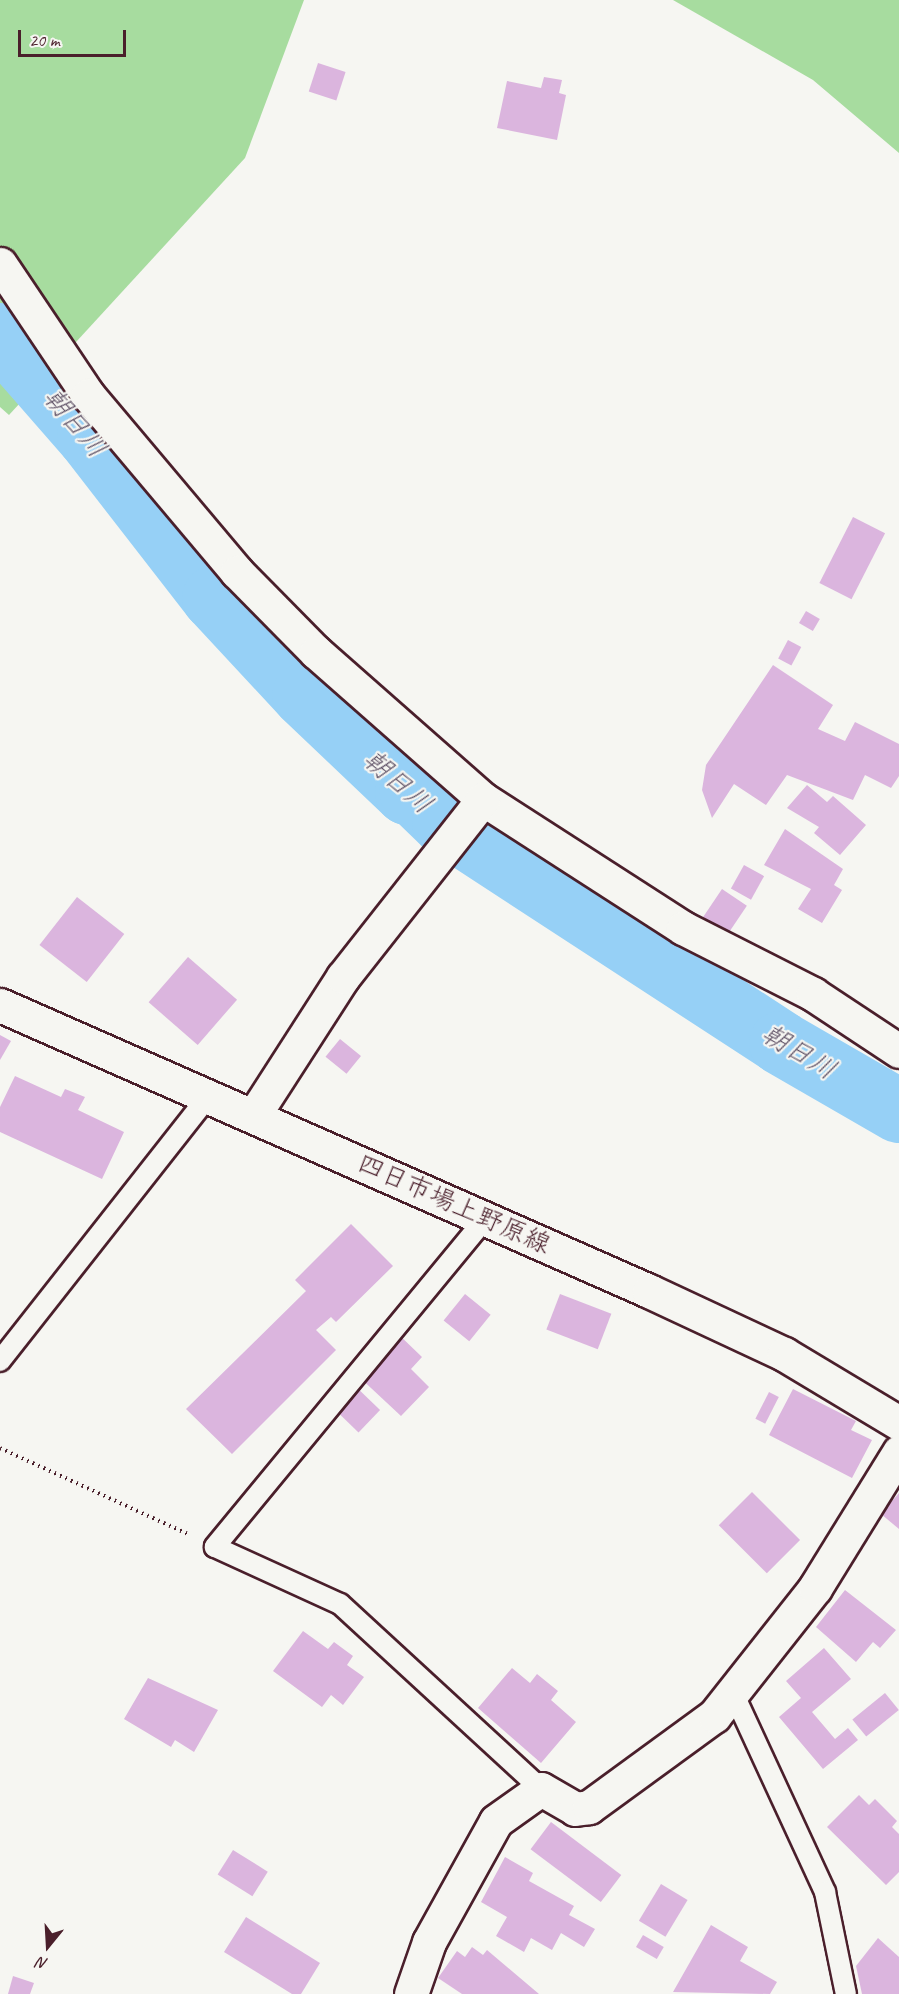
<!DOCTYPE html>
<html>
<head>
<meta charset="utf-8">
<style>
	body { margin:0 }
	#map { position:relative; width:899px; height:1994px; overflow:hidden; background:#f6f6f2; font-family:Caveat,"Klee One",sans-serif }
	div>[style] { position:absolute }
	.green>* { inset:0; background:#a7dc9f }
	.river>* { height:64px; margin:-32px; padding:0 32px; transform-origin:32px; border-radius:32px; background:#96d0f6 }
	.building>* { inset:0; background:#dbb5de; transform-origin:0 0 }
	.path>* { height:4px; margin-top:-2px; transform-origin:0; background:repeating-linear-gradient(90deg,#4a1f2b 0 1.5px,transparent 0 6px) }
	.roads { filter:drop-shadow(2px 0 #4a1f2b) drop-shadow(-2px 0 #4a1f2b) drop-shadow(0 2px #4a1f2b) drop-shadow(0 -2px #4a1f2b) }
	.lane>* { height:20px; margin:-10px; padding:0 10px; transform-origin:10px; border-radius:10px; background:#f6f6f2 }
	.street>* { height:33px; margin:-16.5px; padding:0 16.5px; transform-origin:16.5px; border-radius:16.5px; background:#f6f6f2 }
	.primary>* { height:33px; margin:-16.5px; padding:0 16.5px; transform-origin:16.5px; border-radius:16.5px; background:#f6f6f2 }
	span { translate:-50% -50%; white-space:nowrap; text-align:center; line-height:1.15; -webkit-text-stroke:4.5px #f6f6f2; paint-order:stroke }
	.street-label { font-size:26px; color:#4a1f2b }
	.water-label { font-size:27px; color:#615468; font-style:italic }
	.north { position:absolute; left:18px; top:1916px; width:60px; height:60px; -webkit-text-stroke:4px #f6f6f2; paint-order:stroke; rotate:198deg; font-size:16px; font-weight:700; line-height:24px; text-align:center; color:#4a1f2b }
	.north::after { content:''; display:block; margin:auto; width:21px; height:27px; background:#4a1f2b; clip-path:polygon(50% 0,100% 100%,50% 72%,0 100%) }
	.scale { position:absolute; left:18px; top:30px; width:108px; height:27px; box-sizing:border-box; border:3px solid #4a1f2b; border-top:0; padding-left:8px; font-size:18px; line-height:21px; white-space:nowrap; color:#4a1f2b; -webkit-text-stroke:4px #f6f6f2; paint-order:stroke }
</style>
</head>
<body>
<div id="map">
	<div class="green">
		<i style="clip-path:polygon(0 0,304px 0,245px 158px,9px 415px,0 407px)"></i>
		<i style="clip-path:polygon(673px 0,899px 0,899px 153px,813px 80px)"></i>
	</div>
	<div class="river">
		<i style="left:0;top:335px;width:135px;rotate:48.9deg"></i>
		<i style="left:89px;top:437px;width:204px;rotate:52.2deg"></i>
		<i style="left:214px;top:598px;width:132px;rotate:47.1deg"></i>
		<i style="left:304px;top:695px;width:142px;rotate:43.6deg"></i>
		<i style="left:407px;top:793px;width:4px;rotate:-27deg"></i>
		<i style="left:411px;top:791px;width:46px;rotate:44.1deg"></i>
		<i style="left:444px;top:823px;width:402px;rotate:33.1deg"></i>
		<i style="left:781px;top:1043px;width:136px;rotate:30deg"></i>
	</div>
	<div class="building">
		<i style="left:318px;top:63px;width:29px;height:30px;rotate:18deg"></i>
		<i style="clip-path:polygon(544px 77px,562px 80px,559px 93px,566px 95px,557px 140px,497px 128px,507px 81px,541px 88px)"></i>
		<i style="left:853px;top:517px;width:36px;height:74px;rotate:27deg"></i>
		<i style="left:806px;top:611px;width:16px;height:14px;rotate:30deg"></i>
		<i style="left:788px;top:640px;width:15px;height:21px;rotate:28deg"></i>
		<i style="clip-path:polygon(773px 665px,833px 705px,818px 729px,845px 741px,855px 722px,899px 744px,899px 776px,891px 788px,865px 775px,853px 800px,787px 775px,766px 805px,734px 784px,712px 818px,702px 790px,706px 765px)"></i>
		<i style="clip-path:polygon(807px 785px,827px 802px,833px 796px,866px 825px,840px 855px,814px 833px,819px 827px,787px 808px)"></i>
		<i style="clip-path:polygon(785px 829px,843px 869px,834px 885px,842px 890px,822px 923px,798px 909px,811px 889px,764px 865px)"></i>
		<i style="left:744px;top:865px;width:23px;height:27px;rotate:29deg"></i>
		<i style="left:722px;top:889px;width:30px;height:37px;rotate:34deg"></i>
		<i style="left:77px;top:897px;width:60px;height:61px;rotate:38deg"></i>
		<i style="left:188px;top:957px;width:65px;height:60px;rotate:41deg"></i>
		<i style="clip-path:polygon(0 1035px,11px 1041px,0 1060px)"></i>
		<i style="left:340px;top:1039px;width:27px;height:23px;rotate:39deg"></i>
		<i style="clip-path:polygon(15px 1076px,61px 1097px,65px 1089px,85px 1097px,78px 1110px,124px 1132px,102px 1179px,0 1132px,0 1107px)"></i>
		<i style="clip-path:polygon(351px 1224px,393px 1266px,336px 1322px,331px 1317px,316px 1330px,336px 1350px,232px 1454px,186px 1409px,306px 1291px,295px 1280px)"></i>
		<i style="left:465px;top:1294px;width:33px;height:34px;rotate:39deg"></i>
		<i style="left:560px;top:1294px;width:55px;height:38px;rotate:21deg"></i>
		<i style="clip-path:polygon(395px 1331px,422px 1357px,411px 1369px,429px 1387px,401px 1416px,356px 1374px)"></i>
		<i style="left:352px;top:1383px;width:39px;height:31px;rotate:44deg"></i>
		<i style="clip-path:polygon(793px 1389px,856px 1421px,851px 1430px,872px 1440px,852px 1478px,769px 1435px)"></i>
		<i style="left:769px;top:1392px;width:11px;height:30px;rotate:27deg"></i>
		<i style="left:752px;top:1492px;width:68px;height:47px;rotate:45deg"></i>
		<i style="clip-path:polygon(899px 1493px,899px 1529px,881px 1514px)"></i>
		<i style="clip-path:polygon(845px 1590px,896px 1630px,880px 1648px,873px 1642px,856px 1662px,816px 1627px)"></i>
		<i style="clip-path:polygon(303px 1631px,328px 1649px,334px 1642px,353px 1656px,347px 1665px,364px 1677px,343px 1705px,331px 1695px,322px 1707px,273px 1671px)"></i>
		<i style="clip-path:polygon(824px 1648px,851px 1679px,812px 1712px,835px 1739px,848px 1728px,858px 1740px,823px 1769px,779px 1717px,801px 1698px,786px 1681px)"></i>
		<i style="clip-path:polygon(512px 1668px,530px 1683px,537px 1674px,558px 1691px,551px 1700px,576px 1722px,541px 1763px,478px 1708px)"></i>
		<i style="clip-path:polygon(148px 1678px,218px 1710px,194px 1752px,175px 1740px,171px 1747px,124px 1719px)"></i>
		<i style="left:885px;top:1693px;width:22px;height:42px;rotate:51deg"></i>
		<i style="clip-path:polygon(859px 1795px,869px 1805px,875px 1799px,897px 1821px,892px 1827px,899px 1834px,899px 1872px,886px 1885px,827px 1827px)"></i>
		<i style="left:551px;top:1822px;width:88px;height:34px;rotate:37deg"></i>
		<i style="left:233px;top:1850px;width:41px;height:29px;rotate:32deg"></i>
		<i style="clip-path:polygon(505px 1857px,533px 1873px,529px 1881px,574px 1906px,569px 1915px,595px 1929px,584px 1947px,561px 1933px,552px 1950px,531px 1938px,524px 1952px,496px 1936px,507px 1917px,481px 1902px)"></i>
		<i style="left:661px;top:1884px;width:31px;height:43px;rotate:31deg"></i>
		<i style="clip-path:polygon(246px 1917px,320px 1963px,301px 1994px,292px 1994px,224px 1952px)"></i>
		<i style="clip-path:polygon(711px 1925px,748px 1947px,740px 1961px,777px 1982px,770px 1994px,673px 1992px)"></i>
		<i style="left:643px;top:1935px;width:24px;height:14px;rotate:30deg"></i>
		<i style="clip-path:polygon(878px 1938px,899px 1957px,899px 1994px,862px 1994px,856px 1966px)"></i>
		<i style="clip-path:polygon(472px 1947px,483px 1955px,487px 1950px,539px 1994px,462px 1994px,438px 1978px,457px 1951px,465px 1957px)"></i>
		<i style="clip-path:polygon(13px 1976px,34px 1983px,30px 1994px,8px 1994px)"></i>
	</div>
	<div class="path">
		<i style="left:0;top:1448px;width:209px;rotate:24.6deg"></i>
	</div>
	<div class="roads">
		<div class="lane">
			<i style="left:485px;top:1219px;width:425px;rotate:129.5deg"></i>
			<i style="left:215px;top:1547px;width:137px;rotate:24.5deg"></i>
			<i style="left:340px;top:1604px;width:273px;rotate:42.6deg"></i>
			<i style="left:0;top:1361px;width:338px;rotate:-51.8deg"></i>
			<i style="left:735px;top:1697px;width:215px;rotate:65.2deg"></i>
			<i style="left:825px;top:1892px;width:104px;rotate:78.4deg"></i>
		</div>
		<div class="street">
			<i style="left:0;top:264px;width:158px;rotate:56.1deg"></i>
			<i style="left:88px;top:395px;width:231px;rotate:49.9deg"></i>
			<i style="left:237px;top:572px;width:112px;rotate:45.4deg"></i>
			<i style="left:316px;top:652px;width:222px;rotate:41.4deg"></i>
			<i style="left:483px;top:799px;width:238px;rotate:32.8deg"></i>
			<i style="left:683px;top:928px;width:146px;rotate:26.9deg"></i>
			<i style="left:813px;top:994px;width:103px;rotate:33.5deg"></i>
			<i style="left:254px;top:1115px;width:164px;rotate:-57.2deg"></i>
			<i style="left:343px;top:977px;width:226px;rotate:-51.8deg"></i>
			<i style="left:411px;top:1994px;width:55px;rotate:-70.9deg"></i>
			<i style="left:429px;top:1942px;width:138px;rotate:-61deg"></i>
			<i style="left:496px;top:1821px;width:55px;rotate:-35.4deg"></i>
			<i style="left:541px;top:1789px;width:39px;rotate:30deg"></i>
			<i style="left:575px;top:1809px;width:14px;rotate:-8deg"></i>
			<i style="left:589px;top:1807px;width:155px;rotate:-36.1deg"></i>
			<i style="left:714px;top:1716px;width:163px;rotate:-51.7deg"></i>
			<i style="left:815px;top:1588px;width:160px;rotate:-58.3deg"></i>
		</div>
		<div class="primary">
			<i style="left:0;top:1005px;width:709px;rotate:23.78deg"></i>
			<i style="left:649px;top:1291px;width:149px;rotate:25deg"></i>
			<i style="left:784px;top:1354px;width:134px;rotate:31deg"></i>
		</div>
	</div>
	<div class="street-label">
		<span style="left:454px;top:1204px;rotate:24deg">四日市場上野原線</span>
	</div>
	<div class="water-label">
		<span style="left:75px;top:423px;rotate:50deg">朝日川</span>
		<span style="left:398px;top:782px;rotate:41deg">朝日川</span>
		<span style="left:799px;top:1052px;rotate:31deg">朝日川</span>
	</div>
	<div class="north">N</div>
	<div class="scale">20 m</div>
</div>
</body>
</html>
